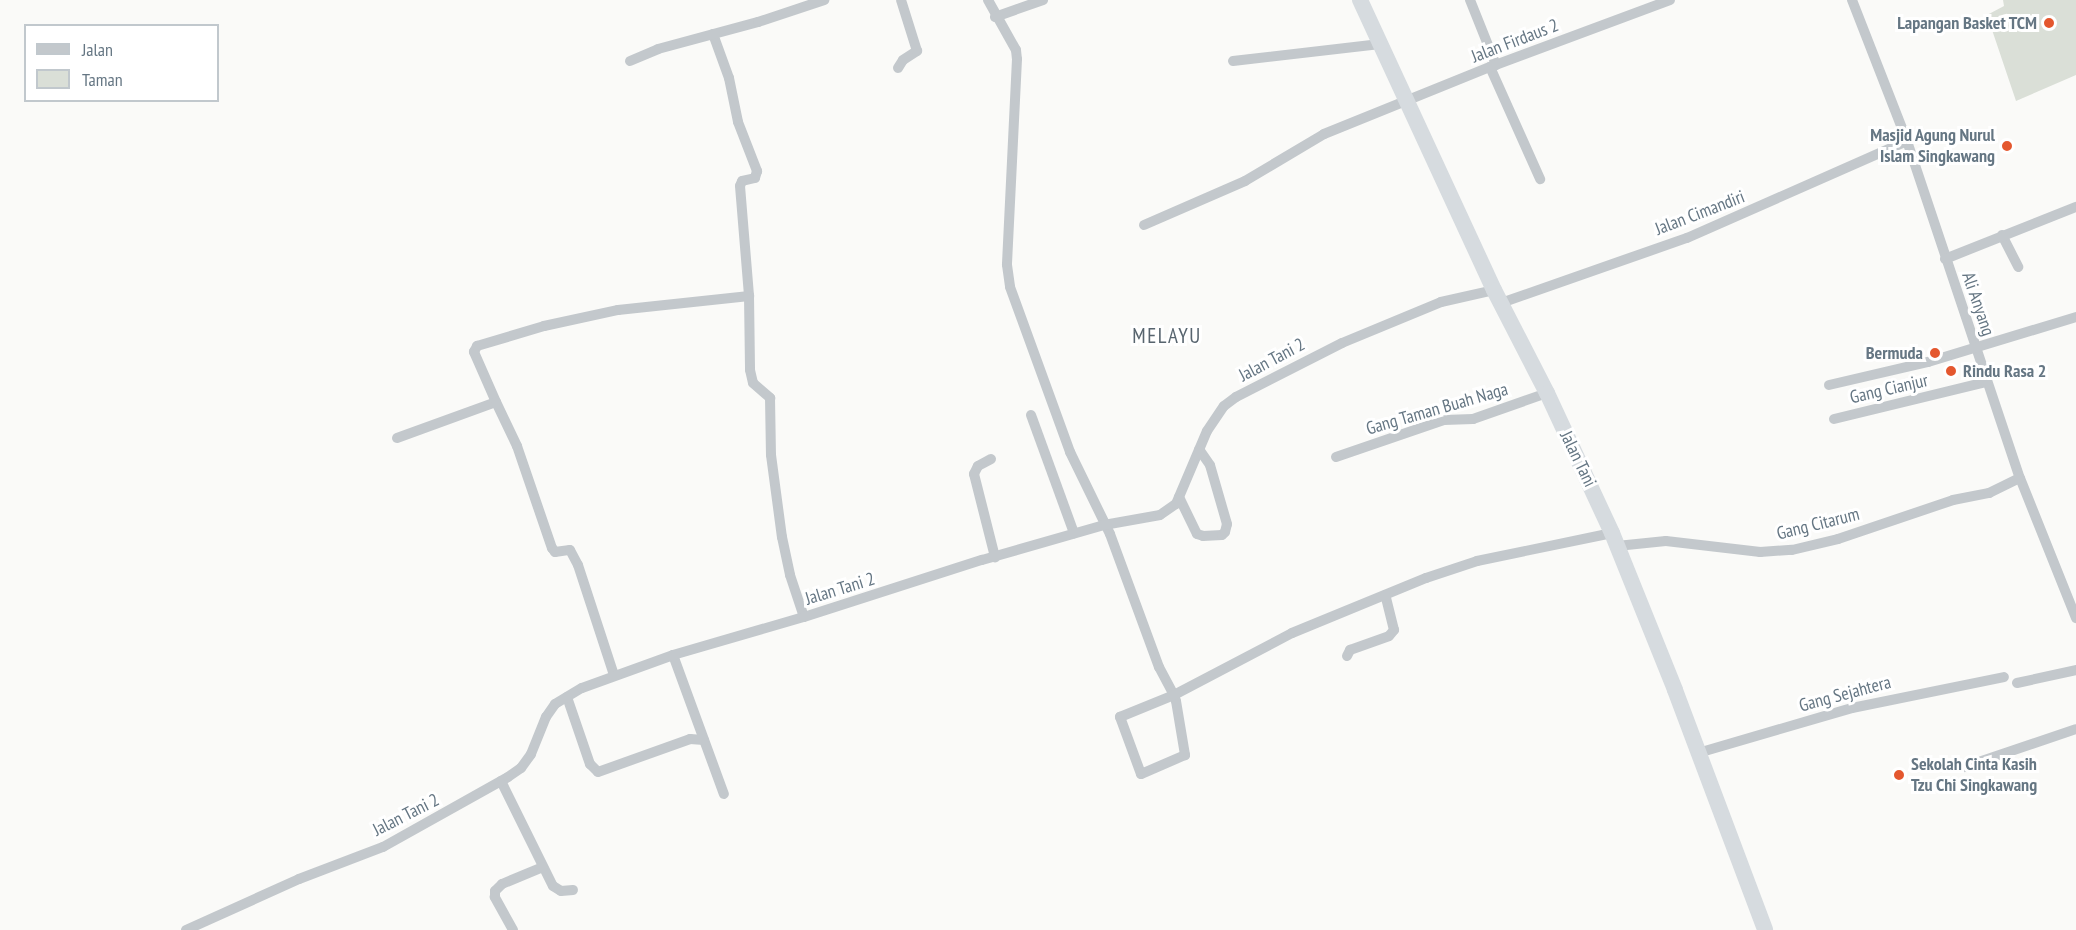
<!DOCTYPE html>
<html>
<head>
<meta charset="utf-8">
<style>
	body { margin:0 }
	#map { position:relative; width:2076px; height:930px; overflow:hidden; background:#fafaf8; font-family:"PT Sans Narrow",sans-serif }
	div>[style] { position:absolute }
	.green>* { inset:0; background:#dadfd7 }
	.minor>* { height:10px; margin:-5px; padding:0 5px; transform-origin:5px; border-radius:5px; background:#c3c8cc }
	.highway>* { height:16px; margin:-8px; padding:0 8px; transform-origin:8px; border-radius:8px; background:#d6dbdf }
	.dots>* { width:16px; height:16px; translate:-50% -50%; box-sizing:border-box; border:3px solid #fff; border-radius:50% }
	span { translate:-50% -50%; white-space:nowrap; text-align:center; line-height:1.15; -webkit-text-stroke:6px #fff; paint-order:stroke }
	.poi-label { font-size:18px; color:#657683; font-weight:700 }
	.right { translate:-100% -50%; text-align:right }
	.left { translate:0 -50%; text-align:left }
	.street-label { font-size:18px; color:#657683 }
	.quarter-label { font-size:21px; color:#57646e; letter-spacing:1.5px }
	.legend { position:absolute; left:24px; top:24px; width:195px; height:78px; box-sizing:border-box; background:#fff; border:2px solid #c1c8cd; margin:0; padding:8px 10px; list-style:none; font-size:18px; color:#657683 }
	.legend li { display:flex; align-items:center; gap:12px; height:30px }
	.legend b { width:30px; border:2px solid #c1c8cd }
</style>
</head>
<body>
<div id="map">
	<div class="green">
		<i style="clip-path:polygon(2003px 0,2076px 0,2076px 75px,2016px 101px,1987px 15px,2004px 6px)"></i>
	</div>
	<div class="minor">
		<i style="left:988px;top:0;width:57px;rotate:60.8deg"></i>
		<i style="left:1016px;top:50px;width:9px;rotate:84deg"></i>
		<i style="left:1017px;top:59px;width:206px;rotate:92.8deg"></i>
		<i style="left:1007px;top:265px;width:22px;rotate:82deg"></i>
		<i style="left:1010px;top:287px;width:176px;rotate:70deg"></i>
		<i style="left:1070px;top:452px;width:91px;rotate:64deg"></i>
		<i style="left:1110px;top:534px;width:142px;rotate:69.8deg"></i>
		<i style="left:1159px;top:667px;width:32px;rotate:62deg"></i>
		<i style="left:1174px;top:695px;width:6px;rotate:72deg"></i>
		<i style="left:1176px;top:701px;width:55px;rotate:80.5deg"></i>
		<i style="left:1185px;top:755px;width:48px;rotate:156.6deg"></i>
		<i style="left:1141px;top:774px;width:61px;rotate:-110.2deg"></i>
		<i style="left:1120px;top:717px;width:58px;rotate:-22.2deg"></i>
		<i style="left:1174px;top:695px;width:133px;rotate:-27.7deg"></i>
		<i style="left:1292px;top:633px;width:145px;rotate:-22.3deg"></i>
		<i style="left:1426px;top:578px;width:54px;rotate:-18.4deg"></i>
		<i style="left:1477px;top:561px;width:138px;rotate:-11.7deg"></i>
		<i style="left:1470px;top:0;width:70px;rotate:68.2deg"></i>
		<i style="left:1852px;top:0;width:151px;rotate:68.7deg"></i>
		<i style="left:1907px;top:141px;width:355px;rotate:71.5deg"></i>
		<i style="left:2020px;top:478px;width:151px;rotate:68.2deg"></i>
		<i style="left:995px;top:17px;width:51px;rotate:-19.5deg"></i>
		<i style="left:713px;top:34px;width:47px;rotate:70deg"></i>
		<i style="left:729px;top:78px;width:45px;rotate:78.4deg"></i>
		<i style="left:738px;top:122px;width:53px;rotate:68.8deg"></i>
		<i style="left:757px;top:171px;width:7px;rotate:106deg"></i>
		<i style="left:755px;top:178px;width:13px;rotate:167deg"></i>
		<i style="left:742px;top:181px;width:5px;rotate:112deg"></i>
		<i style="left:740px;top:186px;width:110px;rotate:85.3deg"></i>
		<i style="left:749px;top:296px;width:74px;rotate:89.2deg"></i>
		<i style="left:750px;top:370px;width:13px;rotate:77deg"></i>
		<i style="left:753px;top:383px;width:23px;rotate:41deg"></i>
		<i style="left:770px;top:398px;width:57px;rotate:89deg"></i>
		<i style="left:771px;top:455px;width:83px;rotate:82.4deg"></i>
		<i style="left:782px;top:537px;width:39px;rotate:78deg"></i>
		<i style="left:790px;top:575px;width:44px;rotate:71.6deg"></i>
		<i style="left:630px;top:61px;width:30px;rotate:-23deg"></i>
		<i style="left:658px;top:49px;width:104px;rotate:-15.1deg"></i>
		<i style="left:758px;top:22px;width:70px;rotate:-18.4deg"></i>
		<i style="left:1233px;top:61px;width:148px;rotate:-6.6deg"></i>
		<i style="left:1490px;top:67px;width:123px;rotate:65.9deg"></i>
		<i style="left:898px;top:68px;width:9px;rotate:-58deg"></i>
		<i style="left:903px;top:60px;width:17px;rotate:-33deg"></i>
		<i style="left:917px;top:51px;width:53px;rotate:-107.4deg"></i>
		<i style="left:1144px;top:225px;width:110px;rotate:-23.5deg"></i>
		<i style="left:1245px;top:181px;width:92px;rotate:-30.7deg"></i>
		<i style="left:1324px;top:134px;width:179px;rotate:-22deg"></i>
		<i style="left:1490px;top:67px;width:192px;rotate:-20.4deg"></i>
		<i style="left:2002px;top:235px;width:36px;rotate:63deg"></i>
		<i style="left:1945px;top:259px;width:141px;rotate:-21.7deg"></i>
		<i style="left:1501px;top:303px;width:197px;rotate:-19.3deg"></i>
		<i style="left:1687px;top:238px;width:240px;rotate:-23.8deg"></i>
		<i style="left:1829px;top:385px;width:102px;rotate:-13.1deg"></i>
		<i style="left:1928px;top:362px;width:155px;rotate:-16.9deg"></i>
		<i style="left:496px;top:402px;width:55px;rotate:-113.7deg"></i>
		<i style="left:474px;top:352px;width:7px;rotate:-63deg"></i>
		<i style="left:477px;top:346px;width:70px;rotate:-16.6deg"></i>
		<i style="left:544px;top:326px;width:76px;rotate:-12.2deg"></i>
		<i style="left:618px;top:310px;width:132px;rotate:-6.1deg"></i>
		<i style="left:1031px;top:415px;width:126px;rotate:70deg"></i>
		<i style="left:1834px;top:419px;width:156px;rotate:-13.7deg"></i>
		<i style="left:397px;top:438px;width:105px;rotate:-20deg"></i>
		<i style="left:496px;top:402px;width:49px;rotate:64.5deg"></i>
		<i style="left:517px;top:446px;width:108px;rotate:71.1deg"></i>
		<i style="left:552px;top:548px;width:5px;rotate:53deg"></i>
		<i style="left:555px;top:552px;width:15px;rotate:-8deg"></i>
		<i style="left:570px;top:550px;width:17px;rotate:62deg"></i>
		<i style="left:578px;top:565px;width:116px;rotate:71.9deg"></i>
		<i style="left:1336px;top:457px;width:114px;rotate:-18.9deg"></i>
		<i style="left:1444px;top:420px;width:29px;rotate:-2deg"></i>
		<i style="left:1473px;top:419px;width:78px;rotate:-19.4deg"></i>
		<i style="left:991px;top:459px;width:15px;rotate:152deg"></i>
		<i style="left:978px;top:466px;width:9px;rotate:117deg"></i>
		<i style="left:974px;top:474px;width:86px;rotate:75.8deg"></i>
		<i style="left:1179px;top:497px;width:41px;rotate:64.1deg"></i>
		<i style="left:1197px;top:534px;width:6px;rotate:18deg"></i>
		<i style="left:1203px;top:536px;width:19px;rotate:-3deg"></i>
		<i style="left:1222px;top:535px;width:4px;rotate:-45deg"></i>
		<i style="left:1225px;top:532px;width:8px;rotate:-76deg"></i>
		<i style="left:1227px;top:524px;width:61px;rotate:-106.1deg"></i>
		<i style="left:1210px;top:465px;width:19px;rotate:-125deg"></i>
		<i style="left:1617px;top:546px;width:49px;rotate:-5.8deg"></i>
		<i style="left:1666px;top:541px;width:95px;rotate:6.7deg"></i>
		<i style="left:1760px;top:552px;width:32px;rotate:-4deg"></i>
		<i style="left:1792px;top:550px;width:47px;rotate:-13.4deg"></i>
		<i style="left:1838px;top:539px;width:121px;rotate:-18.7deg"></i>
		<i style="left:1953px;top:500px;width:37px;rotate:-11deg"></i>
		<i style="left:1989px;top:493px;width:34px;rotate:-26deg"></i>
		<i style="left:673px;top:655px;width:148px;rotate:69.9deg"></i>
		<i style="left:1347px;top:656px;width:7px;rotate:-63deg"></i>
		<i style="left:1350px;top:650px;width:41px;rotate:-19.7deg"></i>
		<i style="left:1389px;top:636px;width:8px;rotate:-50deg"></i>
		<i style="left:1394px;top:630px;width:36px;rotate:-104deg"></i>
		<i style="left:2017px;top:683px;width:60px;rotate:-12.4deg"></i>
		<i style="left:567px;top:697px;width:71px;rotate:71.1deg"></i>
		<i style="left:590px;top:764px;width:11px;rotate:45deg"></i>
		<i style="left:598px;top:772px;width:98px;rotate:-19.7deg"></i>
		<i style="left:690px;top:739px;width:14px;rotate:4deg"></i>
		<i style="left:1698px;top:753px;width:160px;rotate:-16.3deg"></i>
		<i style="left:1852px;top:708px;width:155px;rotate:-11.5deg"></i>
		<i style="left:1961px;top:768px;width:121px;rotate:-18.7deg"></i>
		<i style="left:501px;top:781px;width:117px;rotate:63.7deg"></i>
		<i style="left:553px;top:886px;width:9px;rotate:32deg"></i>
		<i style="left:561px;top:891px;width:12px;rotate:-5deg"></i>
		<i style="left:186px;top:930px;width:124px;rotate:-24.3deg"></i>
		<i style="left:299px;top:879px;width:90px;rotate:-20.9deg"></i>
		<i style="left:383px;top:847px;width:143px;rotate:-29.2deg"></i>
		<i style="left:508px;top:777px;width:16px;rotate:-35deg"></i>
		<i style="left:521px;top:768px;width:17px;rotate:-54deg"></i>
		<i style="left:531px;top:754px;width:40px;rotate:-68deg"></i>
		<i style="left:546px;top:717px;width:16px;rotate:-55deg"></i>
		<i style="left:555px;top:704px;width:31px;rotate:-31deg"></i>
		<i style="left:582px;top:688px;width:97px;rotate:-19.9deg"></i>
		<i style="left:673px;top:655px;width:136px;rotate:-16.2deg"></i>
		<i style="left:804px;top:617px;width:187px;rotate:-17.8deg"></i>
		<i style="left:982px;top:560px;width:127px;rotate:-16deg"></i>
		<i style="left:1104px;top:525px;width:57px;rotate:-10.1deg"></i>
		<i style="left:1160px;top:515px;width:19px;rotate:-35deg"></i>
		<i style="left:1176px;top:504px;width:79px;rotate:-67deg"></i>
		<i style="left:1207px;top:431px;width:30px;rotate:-56deg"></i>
		<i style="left:1224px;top:406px;width:15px;rotate:-37deg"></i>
		<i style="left:1236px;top:397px;width:119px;rotate:-27deg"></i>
		<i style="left:1342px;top:343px;width:107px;rotate:-22.5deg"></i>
		<i style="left:1441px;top:302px;width:54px;rotate:-12.8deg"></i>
		<i style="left:513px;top:930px;width:38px;rotate:-119deg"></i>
		<i style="left:495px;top:897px;width:6px;rotate:-90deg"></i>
		<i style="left:495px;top:891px;width:10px;rotate:-45deg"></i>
		<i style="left:502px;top:884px;width:44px;rotate:-22.5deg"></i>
	</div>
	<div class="highway">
		<i style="left:1360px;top:0;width:319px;rotate:65.2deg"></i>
		<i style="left:1494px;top:290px;width:116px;rotate:62.8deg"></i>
		<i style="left:1547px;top:393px;width:154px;rotate:65.1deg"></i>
		<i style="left:1612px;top:533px;width:169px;rotate:68.1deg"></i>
		<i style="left:1675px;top:690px;width:256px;rotate:69.4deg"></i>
	</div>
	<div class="dots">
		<i style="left:2049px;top:23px;background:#e4572e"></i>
		<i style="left:2007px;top:146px;background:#e4572e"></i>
		<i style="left:1935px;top:353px;background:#e4572e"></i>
		<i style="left:1951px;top:371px;background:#e4572e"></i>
		<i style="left:1899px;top:775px;background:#e4572e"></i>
	</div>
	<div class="poi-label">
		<span class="right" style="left:2037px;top:23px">Lapangan Basket TCM</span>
		<span class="right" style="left:1995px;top:146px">Masjid Agung Nurul<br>Islam Singkawang</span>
		<span class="right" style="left:1923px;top:353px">Bermuda</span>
		<span class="left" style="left:1963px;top:371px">Rindu Rasa 2</span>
		<span class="left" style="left:1911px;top:775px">Sekolah Cinta Kasih<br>Tzu Chi Singkawang</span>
	</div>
	<div class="street-label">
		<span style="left:1515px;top:41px;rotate:-21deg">Jalan Firdaus 2</span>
		<span style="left:1700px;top:213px;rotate:-21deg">Jalan Cimandiri</span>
		<span style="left:1978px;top:304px;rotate:71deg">Ali Anyang</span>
		<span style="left:1272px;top:360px;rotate:-28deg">Jalan Tani 2</span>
		<span style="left:1889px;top:389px;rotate:-13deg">Gang Cianjur</span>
		<span style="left:1437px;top:409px;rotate:-16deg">Gang Taman Buah Naga</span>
		<span style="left:1578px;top:459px;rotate:64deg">Jalan Tani</span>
		<span style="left:1818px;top:524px;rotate:-14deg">Gang Citarum</span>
		<span style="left:840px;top:589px;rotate:-17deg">Jalan Tani 2</span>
		<span style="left:1845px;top:694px;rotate:-15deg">Gang Sejahtera</span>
		<span style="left:406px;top:815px;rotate:-27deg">Jalan Tani 2</span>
	</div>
	<div class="quarter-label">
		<span style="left:1167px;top:336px">MELAYU</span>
	</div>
	<ul class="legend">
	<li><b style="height:8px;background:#c3c8cc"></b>Jalan</li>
	<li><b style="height:16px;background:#dadfd7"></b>Taman</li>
	</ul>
</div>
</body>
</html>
